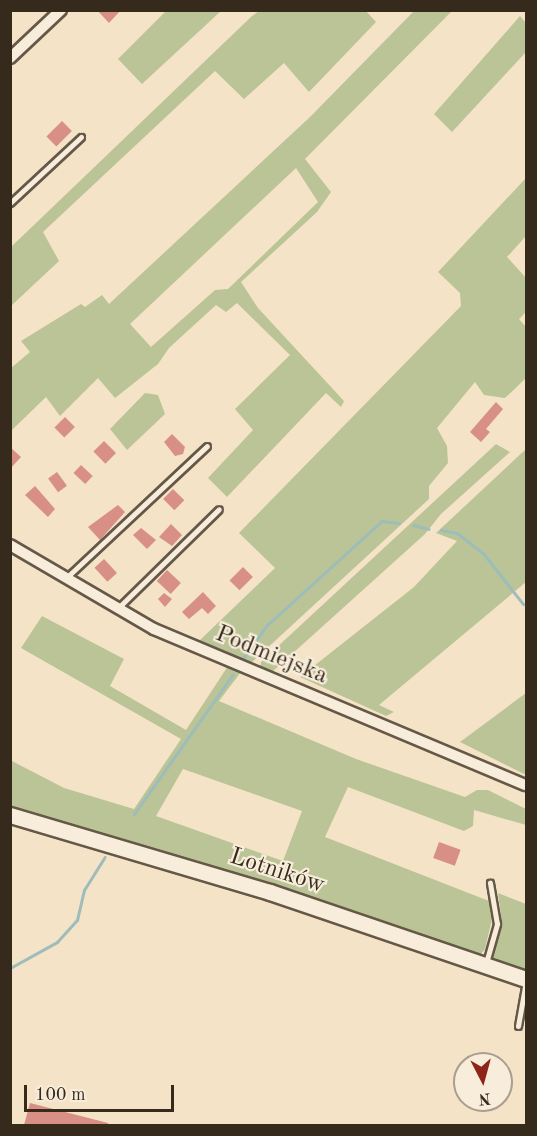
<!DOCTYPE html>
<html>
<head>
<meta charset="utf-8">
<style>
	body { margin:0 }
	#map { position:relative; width:537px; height:1136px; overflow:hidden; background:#f5e3c8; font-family:"Old Standard TT",serif }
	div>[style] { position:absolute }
	.green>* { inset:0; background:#bbc496 }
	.stream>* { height:3px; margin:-1.5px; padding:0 1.5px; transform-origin:1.5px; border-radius:1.5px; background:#9dbdba }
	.building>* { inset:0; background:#d78f86; transform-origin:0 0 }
	.roads { filter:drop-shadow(2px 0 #655847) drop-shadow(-2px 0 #655847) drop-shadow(0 2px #655847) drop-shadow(0 -2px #655847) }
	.lane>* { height:5px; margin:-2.5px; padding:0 2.5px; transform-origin:2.5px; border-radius:2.5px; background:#f8eddb }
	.street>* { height:10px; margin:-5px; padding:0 5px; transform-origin:5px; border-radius:5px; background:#f8eddb }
	.secondary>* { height:15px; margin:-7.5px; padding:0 7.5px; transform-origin:7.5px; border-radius:7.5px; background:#f8eddb }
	span { translate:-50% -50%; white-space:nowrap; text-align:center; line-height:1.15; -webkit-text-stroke:4.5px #f8eddb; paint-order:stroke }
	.street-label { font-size:24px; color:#352a1c }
	.frame { position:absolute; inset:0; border:12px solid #352a1c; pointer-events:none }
	.north { position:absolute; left:453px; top:1052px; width:60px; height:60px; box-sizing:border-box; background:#f8eddb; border:2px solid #aa9f8f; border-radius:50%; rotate:174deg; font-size:16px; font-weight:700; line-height:24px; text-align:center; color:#352a1c }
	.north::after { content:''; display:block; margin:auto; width:21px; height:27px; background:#8f2418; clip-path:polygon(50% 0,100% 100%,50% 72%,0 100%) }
	.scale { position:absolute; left:24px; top:1085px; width:150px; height:27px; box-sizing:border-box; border:3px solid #352a1c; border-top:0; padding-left:8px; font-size:18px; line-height:21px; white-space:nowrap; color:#352a1c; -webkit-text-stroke:4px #f8eddb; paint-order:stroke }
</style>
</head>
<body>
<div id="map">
	<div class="green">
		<i style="clip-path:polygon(365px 10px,376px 22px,309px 92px,284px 63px,244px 99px,215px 71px,43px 232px,59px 261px,11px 306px,11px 247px,252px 16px,259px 11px)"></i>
		<i style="clip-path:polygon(166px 11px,221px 11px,142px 84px,118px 59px)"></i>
		<i style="clip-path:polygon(evenodd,414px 11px,452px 11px,305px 159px,331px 192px,317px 212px,241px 282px,258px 308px,344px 401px,341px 407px,326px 393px,227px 497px,208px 478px,253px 430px,235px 409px,290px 355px,237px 303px,226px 312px,216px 305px,169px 348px,158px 364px,115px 398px,98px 378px,60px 416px,46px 397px,11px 431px,11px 368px,30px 352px,21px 341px,81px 304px,85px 307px,102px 295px,109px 304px,310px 117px,414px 11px,296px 168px,318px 202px,228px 289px,215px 290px,151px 347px,130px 324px,296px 168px)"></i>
		<i style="clip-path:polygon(520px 16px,526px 23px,526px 52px,452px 132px,434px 114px)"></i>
		<i style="clip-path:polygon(526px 178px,526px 236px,507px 257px,526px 278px,526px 312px,519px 319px,526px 327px,526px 378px,505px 398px,484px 395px,475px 382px,437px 428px,447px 446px,448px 463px,429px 486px,429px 499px,250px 664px,199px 641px,275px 568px,239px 533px,461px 306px,460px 293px,438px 272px)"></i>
		<i style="clip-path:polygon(145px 393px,158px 395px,165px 414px,127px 450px,110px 429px)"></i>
		<i style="clip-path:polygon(496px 444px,510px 452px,441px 514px,425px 534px,272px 672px,260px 668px,261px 662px)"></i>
		<i style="clip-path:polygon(526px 449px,526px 582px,379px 705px,394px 712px,386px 716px,300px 677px,414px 587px,457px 541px,436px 533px)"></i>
		<i style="clip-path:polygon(evenodd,42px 616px,124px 659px,110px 686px,186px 730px,228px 666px,241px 672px,219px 701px,356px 759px,465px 797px,477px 790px,488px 790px,526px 809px,526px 825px,474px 810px,473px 826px,464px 831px,348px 787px,325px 837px,489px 901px,492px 919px,485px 949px,480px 955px,11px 809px,10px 760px,64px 788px,134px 809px,181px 739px,21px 648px,42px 616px,183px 769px,302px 811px,283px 861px,156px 816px,183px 769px)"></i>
		<i style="clip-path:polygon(526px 693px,526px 775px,460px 742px)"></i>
		<i style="clip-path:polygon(498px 893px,526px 904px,526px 973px,496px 962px,492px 957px,501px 916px)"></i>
	</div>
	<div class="stream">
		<i style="left:413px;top:525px;width:16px;rotate:14deg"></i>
		<i style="left:441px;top:530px;width:16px;rotate:11deg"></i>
		<i style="left:457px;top:533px;width:33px;rotate:38deg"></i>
		<i style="left:483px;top:553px;width:65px;rotate:51.9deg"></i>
		<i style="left:243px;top:658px;width:39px;rotate:-54deg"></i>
		<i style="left:266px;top:626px;width:156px;rotate:-42.2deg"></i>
		<i style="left:382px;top:521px;width:17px;rotate:7deg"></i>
		<i style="left:134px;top:814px;width:171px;rotate:-54.7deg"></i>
		<i style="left:10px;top:968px;width:54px;rotate:-29deg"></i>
		<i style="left:57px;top:942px;width:30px;rotate:-48deg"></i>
		<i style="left:77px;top:920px;width:31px;rotate:-77deg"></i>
		<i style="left:84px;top:890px;width:39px;rotate:-58deg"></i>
	</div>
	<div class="building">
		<i style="clip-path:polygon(97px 10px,121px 10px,109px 23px)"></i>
		<i style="left:62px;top:121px;width:14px;height:22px;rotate:45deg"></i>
		<i style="clip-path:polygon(496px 402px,503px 409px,486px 429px,490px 432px,481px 442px,470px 432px)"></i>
		<i style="left:65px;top:417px;width:14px;height:15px;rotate:45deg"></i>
		<i style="clip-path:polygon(172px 434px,185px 447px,183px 454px,175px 456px,164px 442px)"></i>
		<i style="left:104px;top:441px;width:17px;height:15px;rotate:45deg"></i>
		<i style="clip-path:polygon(10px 447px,21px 457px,10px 469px)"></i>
		<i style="left:81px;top:465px;width:16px;height:11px;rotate:43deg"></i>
		<i style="left:57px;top:472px;width:17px;height:11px;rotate:54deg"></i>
		<i style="clip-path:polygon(35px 486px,55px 509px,48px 517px,25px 495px)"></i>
		<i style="left:173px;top:489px;width:16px;height:14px;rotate:45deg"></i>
		<i style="clip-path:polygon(118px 505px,125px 512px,100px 540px,88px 527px)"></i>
		<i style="clip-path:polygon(171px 524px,182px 535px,172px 546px,159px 537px)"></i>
		<i style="clip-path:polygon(141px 528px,156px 540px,147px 549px,133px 535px)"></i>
		<i style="left:104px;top:559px;width:19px;height:13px;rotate:47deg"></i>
		<i style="left:243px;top:567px;width:14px;height:19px;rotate:45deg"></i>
		<i style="left:167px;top:570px;width:19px;height:15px;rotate:43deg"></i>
		<i style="clip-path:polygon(203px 592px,216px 606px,208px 614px,202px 608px,189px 619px,182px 612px)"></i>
		<i style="clip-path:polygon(164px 593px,172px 599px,165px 607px,158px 599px)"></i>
		<i style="left:439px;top:842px;width:23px;height:17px;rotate:20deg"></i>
		<i style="clip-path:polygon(30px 1103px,108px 1123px,108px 1125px,24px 1125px)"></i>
	</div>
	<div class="roads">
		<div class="lane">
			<i style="left:10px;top:203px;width:97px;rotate:-42.9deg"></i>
			<i style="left:66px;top:578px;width:193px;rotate:-43.1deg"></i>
			<i style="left:118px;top:608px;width:141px;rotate:-44.4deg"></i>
			<i style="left:486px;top:963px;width:41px;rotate:-74.2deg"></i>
			<i style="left:497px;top:924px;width:42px;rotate:-99.7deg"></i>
			<i style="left:518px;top:1026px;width:46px;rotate:-79.9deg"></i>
		</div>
		<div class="street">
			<i style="left:10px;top:58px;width:70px;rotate:-43.3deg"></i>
			<i style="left:10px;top:545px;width:167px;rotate:30.3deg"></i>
			<i style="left:154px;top:629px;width:403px;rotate:22.8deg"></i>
		</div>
		<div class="secondary">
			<i style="left:10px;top:815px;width:271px;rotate:16.5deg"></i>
			<i style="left:270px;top:892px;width:270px;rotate:18.8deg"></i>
		</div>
	</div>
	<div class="street-label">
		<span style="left:271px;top:656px;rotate:22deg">Podmiejska</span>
		<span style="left:277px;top:872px;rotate:18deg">Lotników</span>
	</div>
	<div class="frame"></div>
	<div class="north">N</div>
	<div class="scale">100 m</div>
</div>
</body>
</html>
